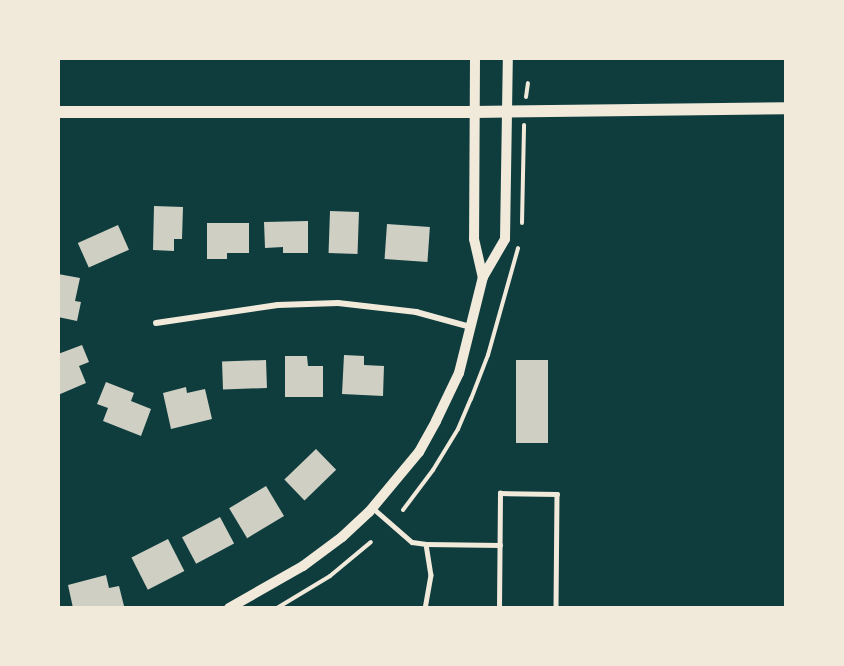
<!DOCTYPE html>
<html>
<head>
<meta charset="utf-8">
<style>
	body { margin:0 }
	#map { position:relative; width:844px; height:666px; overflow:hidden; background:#0f3d3e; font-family:"Fira Sans Condensed",sans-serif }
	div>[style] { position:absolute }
	.building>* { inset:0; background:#cfcfc3; transform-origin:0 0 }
	.path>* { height:4px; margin:-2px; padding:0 2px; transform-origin:2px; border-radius:2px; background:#f1e9da }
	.service>* { height:4.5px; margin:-2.25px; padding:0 2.25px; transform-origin:2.25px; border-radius:2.25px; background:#f1e9da }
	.minor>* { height:6px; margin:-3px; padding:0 3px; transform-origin:3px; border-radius:3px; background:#f1e9da }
	.tertiary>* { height:10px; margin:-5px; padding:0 5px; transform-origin:5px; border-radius:5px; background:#f1e9da }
	.secondary>* { height:12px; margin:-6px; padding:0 6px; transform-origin:6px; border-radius:6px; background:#f1e9da }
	span { translate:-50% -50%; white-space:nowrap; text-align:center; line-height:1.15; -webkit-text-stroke:6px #f1e9da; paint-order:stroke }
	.frame { position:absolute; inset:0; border:60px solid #f1e9da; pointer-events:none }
</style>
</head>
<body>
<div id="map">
	<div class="building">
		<i style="clip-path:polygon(154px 206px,183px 207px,182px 239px,174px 239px,174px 251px,153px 250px)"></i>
		<i style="left:330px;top:211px;width:29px;height:42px;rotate:2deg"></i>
		<i style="clip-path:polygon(308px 221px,308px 253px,283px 253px,283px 247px,265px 248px,264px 222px)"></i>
		<i style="clip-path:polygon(207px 223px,249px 223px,249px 253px,227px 253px,227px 259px,207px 259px)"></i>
		<i style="left:387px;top:224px;width:43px;height:35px;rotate:4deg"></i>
		<i style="left:118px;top:225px;width:27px;height:44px;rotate:66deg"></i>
		<i style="clip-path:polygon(58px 274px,80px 278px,75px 301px,81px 302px,77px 321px,58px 317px)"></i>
		<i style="clip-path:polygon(82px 345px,89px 362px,79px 366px,86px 383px,58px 395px,58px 354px)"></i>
		<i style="clip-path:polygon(344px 355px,364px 356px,364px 365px,384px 366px,383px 396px,342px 394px)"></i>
		<i style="clip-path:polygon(285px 356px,307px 356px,308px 366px,323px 366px,323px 397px,285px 397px)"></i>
		<i style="left:266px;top:360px;width:28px;height:44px;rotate:88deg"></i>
		<i style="left:516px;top:360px;width:32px;height:83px"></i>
		<i style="clip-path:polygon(106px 382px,134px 393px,131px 401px,151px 409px,141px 436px,103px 421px,108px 408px,97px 404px)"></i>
		<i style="clip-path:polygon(186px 387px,187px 393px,205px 389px,212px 419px,171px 429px,163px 393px)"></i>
		<i style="left:316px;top:449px;width:29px;height:44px;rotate:46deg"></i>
		<i style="left:266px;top:486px;width:35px;height:43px;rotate:59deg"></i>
		<i style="left:220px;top:517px;width:30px;height:43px;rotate:62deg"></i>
		<i style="left:168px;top:539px;width:36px;height:41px;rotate:63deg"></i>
		<i style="clip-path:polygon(106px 575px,109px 588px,119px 586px,124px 606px,73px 608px,68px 585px)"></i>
	</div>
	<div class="path">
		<i style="left:526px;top:97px;width:14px;rotate:-82deg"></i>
		<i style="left:522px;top:223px;width:98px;rotate:-88.8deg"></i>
		<i style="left:403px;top:510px;width:50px;rotate:-53.1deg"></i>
		<i style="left:433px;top:470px;width:48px;rotate:-58.6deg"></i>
		<i style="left:458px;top:429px;width:33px;rotate:-67deg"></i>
		<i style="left:471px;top:399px;width:47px;rotate:-68.9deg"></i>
		<i style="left:488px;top:355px;width:111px;rotate:-74.3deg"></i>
		<i style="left:277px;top:608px;width:62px;rotate:-31.1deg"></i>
		<i style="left:330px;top:576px;width:53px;rotate:-39.7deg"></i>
	</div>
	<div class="service">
		<i style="left:374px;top:509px;width:50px;rotate:41deg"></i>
		<i style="left:412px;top:542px;width:14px;rotate:8deg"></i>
		<i style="left:426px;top:544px;width:31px;rotate:81deg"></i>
		<i style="left:431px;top:575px;width:34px;rotate:100deg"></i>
		<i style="left:426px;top:544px;width:74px;rotate:0.8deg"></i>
		<i style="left:499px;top:608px;width:115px;rotate:-89.5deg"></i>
		<i style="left:500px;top:493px;width:57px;rotate:1deg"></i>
		<i style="left:557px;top:494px;width:114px;rotate:90.5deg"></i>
	</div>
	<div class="minor">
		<i style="left:156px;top:323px;width:123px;rotate:-8.4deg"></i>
		<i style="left:278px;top:305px;width:60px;rotate:-1.9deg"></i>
		<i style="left:338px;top:303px;width:79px;rotate:6.6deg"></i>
		<i style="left:416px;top:312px;width:57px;rotate:15.3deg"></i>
	</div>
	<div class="tertiary">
		<i style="left:475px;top:58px;width:181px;rotate:90.3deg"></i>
		<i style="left:474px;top:239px;width:39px;rotate:77deg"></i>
		<i style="left:229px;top:608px;width:85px;rotate:-29.6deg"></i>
		<i style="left:303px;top:566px;width:49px;rotate:-36.6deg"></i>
		<i style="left:342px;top:537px;width:37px;rotate:-43deg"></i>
		<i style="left:369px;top:512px;width:78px;rotate:-50.2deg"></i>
		<i style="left:419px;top:452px;width:35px;rotate:-61deg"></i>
		<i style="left:436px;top:421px;width:53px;rotate:-64.4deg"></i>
		<i style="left:459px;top:373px;width:99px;rotate:-76deg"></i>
		<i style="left:483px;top:277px;width:44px;rotate:-59.9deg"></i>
		<i style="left:505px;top:239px;width:181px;rotate:-89.1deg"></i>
	</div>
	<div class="secondary">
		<i style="left:58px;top:112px;width:415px"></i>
		<i style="left:473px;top:112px;width:313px;rotate:-0.7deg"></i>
	</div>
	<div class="frame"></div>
</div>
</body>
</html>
